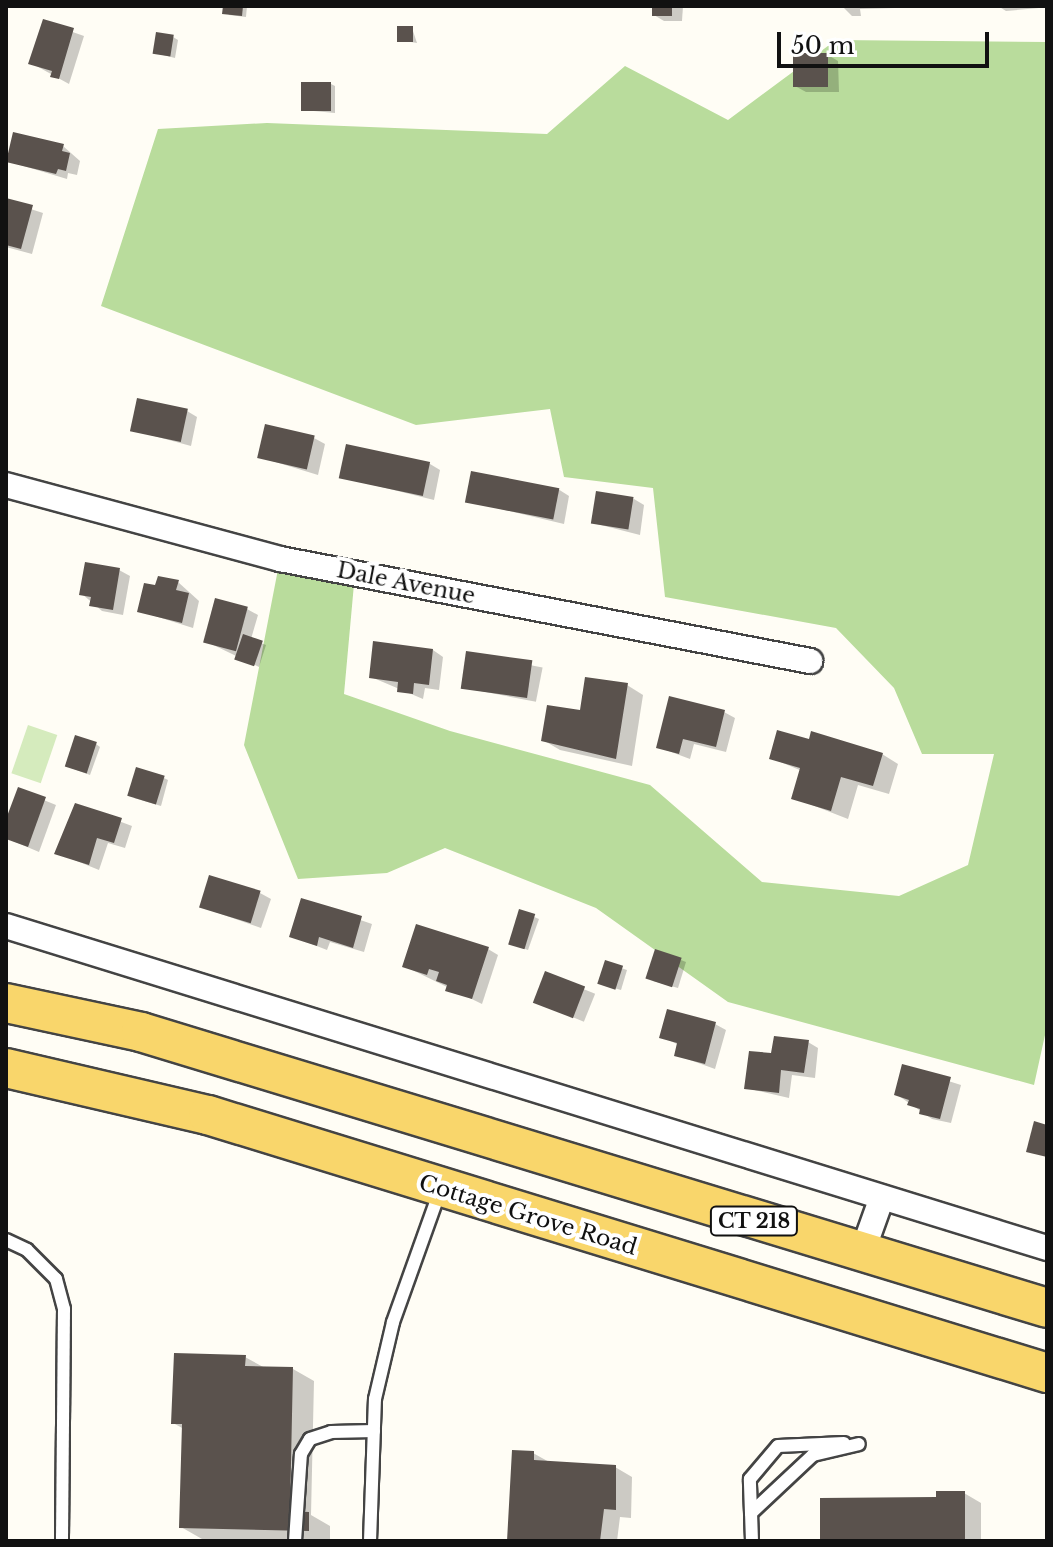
<!DOCTYPE html>
<html>
<head>
<meta charset="utf-8">
<style>
	body { margin:0 }
	#map { position:relative; width:1053px; height:1547px; overflow:hidden; background:#fffdf5; font-family:"Libre Baskerville",serif }
	div>[style] { position:absolute }
	.green>* { inset:0; background:#d5ebbd; transform-origin:0 0 }
	.forest>* { inset:0; background:#b9dc9c }
	.shadow>* { inset:0; background:#0003; transform-origin:0 0 }
	.building>* { inset:0; background:#5a524d; transform-origin:0 0 }
	.roads { filter:drop-shadow(2px 0 #444) drop-shadow(-2px 0 #444) drop-shadow(0 2px #444) drop-shadow(0 -2px #444) }
	.service>* { height:12px; margin:-6px; padding:0 6px; transform-origin:6px; border-radius:6px; background:#fff }
	.minor>* { height:24px; margin:-12px; padding:0 12px; transform-origin:12px; border-radius:12px; background:#fff }
	.primary>* { height:38px; margin:-19px; padding:0 19px; transform-origin:19px; border-radius:19px; background:#f9d66b }
	span { translate:-50% -50%; white-space:nowrap; text-align:center; line-height:1.15; -webkit-text-stroke:8px #fff; paint-order:stroke }
	.shield-label span { padding:2px 6px; background:#fff; border:2px solid; border-radius:6px; -webkit-text-stroke-width:0 }
	.shield-label { font-size:20px; color:#111; font-weight:700 }
	.street-label { font-size:22px; color:#111 }
	.frame { position:absolute; inset:0; border:8px solid #111; pointer-events:none }
	.scale { position:absolute; left:777px; top:32px; width:212px; height:36px; box-sizing:border-box; border:4px solid #111; border-top:0; padding-left:10px; font-size:24px; line-height:28px; white-space:nowrap; color:#111; -webkit-text-stroke:6px #fff; paint-order:stroke }
</style>
</head>
<body>
<div id="map">
	<div class="green">
		<i style="left:28px;top:725px;width:31px;height:51px;rotate:19deg"></i>
	</div>
	<div class="forest">
		<i style="clip-path:polygon(836px 40px,1047px 42px,1047px 1026px,1034px 1085px,728px 1002px,596px 908px,445px 848px,387px 873px,298px 879px,244px 745px,280px 559px,355px 573px,344px 694px,450px 731px,650px 785px,762px 882px,899px 896px,968px 865px,994px 754px,922px 754px,894px 688px,836px 628px,665px 597px,653px 488px,564px 477px,550px 409px,416px 425px,101px 306px,158px 129px,267px 123px,547px 134px,625px 66px,728px 120px)"></i>
	</div>
	<div class="shadow">
		<i style="clip-path:polygon(225px 6px,247px 6px,246px 17px,229px 15px)"></i>
		<i style="clip-path:polygon(654px 6px,683px 6px,682px 21px,664px 21px,654px 15px)"></i>
		<i style="clip-path:polygon(842px 6px,895px 6px,895px 8px,860px 9px,861px 16px,852px 16px)"></i>
		<i style="clip-path:polygon(998px 6px,1039px 6px,1039px 8px,1006px 11px)"></i>
		<i style="clip-path:polygon(44px 22px,84px 36px,69px 84px,31px 63px)"></i>
		<i style="clip-path:polygon(412px 28px,417px 43px,399px 40px)"></i>
		<i style="clip-path:polygon(173px 37px,178px 40px,175px 58px,155px 53px)"></i>
		<i style="clip-path:polygon(828px 55px,838px 61px,839px 92px,806px 92px,795px 86px)"></i>
		<i style="clip-path:polygon(331px 84px,335px 86px,335px 113px,303px 110px)"></i>
		<i style="clip-path:polygon(63px 146px,80px 161px,77px 175px,68px 173px,67px 179px,7px 161px)"></i>
		<i style="clip-path:polygon(6px 201px,43px 213px,32px 254px,6px 247px)"></i>
		<i style="clip-path:polygon(187px 411px,197px 417px,191px 446px,132px 430px)"></i>
		<i style="clip-path:polygon(314px 438px,325px 444px,318px 475px,259px 457px)"></i>
		<i style="clip-path:polygon(430px 464px,440px 470px,434px 500px,341px 477px)"></i>
		<i style="clip-path:polygon(558px 489px,569px 496px,564px 524px,467px 501px)"></i>
		<i style="clip-path:polygon(634px 499px,644px 505px,640px 535px,593px 523px)"></i>
		<i style="clip-path:polygon(119px 570px,130px 576px,123px 615px,102px 611px,82px 594px)"></i>
		<i style="clip-path:polygon(178px 582px,199px 601px,193px 628px,139px 611px,157px 588px)"></i>
		<i style="clip-path:polygon(247px 609px,258px 615px,251px 639px,266px 645px,259px 667px,205px 641px)"></i>
		<i style="clip-path:polygon(433px 650px,443px 657px,439px 690px,425px 688px,423px 699px,371px 677px)"></i>
		<i style="left:468px;top:653px;width:76px;height:35px;rotate:11deg"></i>
		<i style="clip-path:polygon(627px 685px,643px 695px,632px 766px,560px 750px,543px 740px)"></i>
		<i style="clip-path:polygon(724px 712px,735px 718px,726px 752px,694px 744px,690px 759px,658px 747px)"></i>
		<i style="clip-path:polygon(810px 741px,882px 754px,898px 764px,889px 794px,858px 785px,848px 819px,794px 798px,802px 771px,771px 758px)"></i>
		<i style="clip-path:polygon(96px 744px,100px 747px,90px 775px,71px 768px)"></i>
		<i style="clip-path:polygon(164px 778px,168px 780px,161px 806px,134px 798px)"></i>
		<i style="clip-path:polygon(19px 790px,56px 805px,39px 852px,6px 838px)"></i>
		<i style="clip-path:polygon(76px 805px,132px 826px,125px 848px,108px 843px,99px 870px,57px 853px)"></i>
		<i style="clip-path:polygon(260px 893px,271px 899px,261px 928px,201px 907px)"></i>
		<i style="clip-path:polygon(302px 900px,372px 924px,364px 952px,330px 942px,327px 950px,291px 936px)"></i>
		<i style="clip-path:polygon(520px 911px,539px 919px,528px 950px,514px 945px)"></i>
		<i style="clip-path:polygon(488px 949px,498px 955px,482px 1004px,404px 966px)"></i>
		<i style="clip-path:polygon(681px 960px,686px 962px,678px 988px,653px 981px)"></i>
		<i style="clip-path:polygon(606px 963px,627px 970px,621px 990px,604px 985px)"></i>
		<i style="left:546px;top:974px;width:53px;height:30px;rotate:22deg"></i>
		<i style="clip-path:polygon(715px 1024px,726px 1030px,715px 1069px,676px 1055px,679px 1045px,662px 1037px)"></i>
		<i style="clip-path:polygon(808px 1042px,818px 1048px,815px 1078px,792px 1075px,789px 1098px,746px 1088px,773px 1056px)"></i>
		<i style="clip-path:polygon(904px 1067px,961px 1085px,951px 1123px,932px 1119px,896px 1094px)"></i>
		<i style="clip-path:polygon(245px 1357px,265px 1368px,293px 1369px,314px 1381px,311px 1515px,330px 1526px,330px 1541px,202px 1539px,181px 1527px,184px 1429px,173px 1423px)"></i>
		<i style="clip-path:polygon(533px 1453px,551px 1463px,615px 1467px,632px 1477px,631px 1518px,620px 1517px,617px 1541px,509px 1541px)"></i>
		<i style="clip-path:polygon(964px 1493px,981px 1503px,981px 1541px,822px 1541px)"></i>
	</div>
	<div class="building">
		<i style="clip-path:polygon(223px 6px,243px 6px,242px 16px,222px 14px)"></i>
		<i style="left:652px;top:6px;width:20px;height:10px"></i>
		<i style="clip-path:polygon(43px 19px,74px 28px,59px 79px,50px 77px,52px 71px,28px 64px)"></i>
		<i style="left:397px;top:26px;width:16px;height:16px"></i>
		<i style="left:156px;top:32px;width:18px;height:22px;rotate:9deg"></i>
		<i style="left:793px;top:53px;width:35px;height:34px"></i>
		<i style="left:301px;top:82px;width:30px;height:29px"></i>
		<i style="clip-path:polygon(13px 132px,64px 144px,62px 151px,70px 153px,66px 171px,58px 169px,56px 174px,6px 162px)"></i>
		<i style="clip-path:polygon(6px 198px,33px 205px,21px 249px,6px 245px)"></i>
		<i style="left:137px;top:398px;width:52px;height:34px;rotate:12deg"></i>
		<i style="left:265px;top:424px;width:51px;height:35px;rotate:13deg"></i>
		<i style="left:346px;top:444px;width:86px;height:35px;rotate:12deg"></i>
		<i style="left:471px;top:471px;width:90px;height:32px;rotate:11deg"></i>
		<i style="left:596px;top:491px;width:38px;height:33px;rotate:9deg"></i>
		<i style="clip-path:polygon(85px 562px,120px 568px,113px 610px,89px 606px,91px 597px,79px 595px)"></i>
		<i style="clip-path:polygon(158px 576px,179px 580px,176px 590px,189px 593px,182px 623px,137px 612px,144px 583px,155px 585px)"></i>
		<i style="left:215px;top:598px;width:34px;height:46px;rotate:15deg"></i>
		<i style="left:243px;top:634px;width:21px;height:27px;rotate:19deg"></i>
		<i style="clip-path:polygon(373px 641px,433px 649px,429px 685px,414px 683px,413px 694px,397px 692px,398px 682px,369px 678px)"></i>
		<i style="left:466px;top:651px;width:67px;height:38px;rotate:8deg"></i>
		<i style="clip-path:polygon(585px 677px,628px 683px,616px 759px,541px 741px,547px 705px,580px 710px)"></i>
		<i style="clip-path:polygon(669px 696px,725px 710px,716px 747px,683px 739px,679px 754px,656px 748px)"></i>
		<i style="clip-path:polygon(777px 730px,809px 739px,811px 731px,883px 753px,873px 786px,841px 777px,831px 811px,791px 799px,800px 768px,769px 759px)"></i>
		<i style="left:75px;top:735px;width:23px;height:33px;rotate:18deg"></i>
		<i style="left:136px;top:767px;width:30px;height:30px;rotate:17deg"></i>
		<i style="clip-path:polygon(18px 787px,46px 797px,28px 847px,6px 839px,6px 819px)"></i>
		<i style="clip-path:polygon(75px 803px,122px 818px,114px 843px,97px 838px,89px 865px,54px 854px)"></i>
		<i style="left:209px;top:875px;width:54px;height:34px;rotate:17deg"></i>
		<i style="clip-path:polygon(301px 898px,362px 916px,353px 948px,319px 937px,317px 946px,289px 937px)"></i>
		<i style="left:519px;top:909px;width:17px;height:37px;rotate:17deg"></i>
		<i style="clip-path:polygon(416px 924px,489px 947px,472px 999px,445px 991px,447px 985px,436px 981px,439px 972px,429px 969px,427px 975px,402px 967px)"></i>
		<i style="left:655px;top:949px;width:28px;height:31px;rotate:18deg"></i>
		<i style="left:605px;top:960px;width:19px;height:25px;rotate:18deg"></i>
		<i style="left:545px;top:971px;width:43px;height:34px;rotate:21deg"></i>
		<i style="clip-path:polygon(667px 1009px,716px 1022px,705px 1064px,674px 1056px,677px 1043px,659px 1038px)"></i>
		<i style="clip-path:polygon(774px 1036px,809px 1040px,804px 1073px,781px 1070px,779px 1093px,744px 1089px,749px 1051px,771px 1053px)"></i>
		<i style="clip-path:polygon(902px 1064px,951px 1077px,940px 1119px,919px 1114px,920px 1109px,907px 1105px,909px 1100px,894px 1095px)"></i>
		<i style="clip-path:polygon(1034px 1121px,1047px 1125px,1047px 1157px,1026px 1152px)"></i>
		<i style="clip-path:polygon(174px 1353px,246px 1355px,245px 1366px,293px 1367px,290px 1511px,309px 1512px,309px 1531px,179px 1528px,182px 1424px,171px 1424px)"></i>
		<i style="clip-path:polygon(512px 1450px,534px 1451px,534px 1460px,616px 1465px,616px 1510px,604px 1509px,600px 1541px,507px 1541px)"></i>
		<i style="clip-path:polygon(936px 1491px,965px 1491px,965px 1541px,820px 1541px,820px 1498px,936px 1497px)"></i>
	</div>
	<div class="roads">
		<div class="service">
			<i style="left:6px;top:1240px;width:23px;rotate:25deg"></i>
			<i style="left:27px;top:1250px;width:41px;rotate:45deg"></i>
			<i style="left:56px;top:1279px;width:31px;rotate:75deg"></i>
			<i style="left:64px;top:1309px;width:232px;rotate:90.5deg"></i>
			<i style="left:751px;top:1513px;width:34px;rotate:-92deg"></i>
			<i style="left:750px;top:1479px;width:43px;rotate:-49.7deg"></i>
			<i style="left:778px;top:1446px;width:66px;rotate:-2.6deg"></i>
			<i style="left:295px;top:1541px;width:87px;rotate:-86.1deg"></i>
			<i style="left:301px;top:1454px;width:17px;rotate:-59deg"></i>
			<i style="left:310px;top:1439px;width:22px;rotate:-18deg"></i>
			<i style="left:331px;top:1432px;width:43px;rotate:-1.3deg"></i>
			<i style="left:370px;top:1541px;width:142px;rotate:-88deg"></i>
			<i style="left:375px;top:1399px;width:79px;rotate:-76.8deg"></i>
			<i style="left:393px;top:1322px;width:139px;rotate:-70.3deg"></i>
			<i style="left:752px;top:1541px;width:28px;rotate:-92deg"></i>
			<i style="left:751px;top:1513px;width:85px;rotate:-43.1deg"></i>
			<i style="left:813px;top:1455px;width:47px;rotate:-13.4deg"></i>
		</div>
		<div class="minor">
			<i style="left:6px;top:485px;width:284px;rotate:15.1deg"></i>
			<i style="left:280px;top:559px;width:540px;rotate:10.89deg"></i>
			<i style="left:6px;top:926px;width:1090px;rotate:17.19deg"></i>
			<i style="left:862px;top:1253px;width:59px;rotate:-70.3deg"></i>
		</div>
		<div class="primary">
			<i style="left:6px;top:1003px;width:138px;rotate:12.1deg"></i>
			<i style="left:141px;top:1032px;width:947px;rotate:16.94deg"></i>
			<i style="left:6px;top:1068px;width:207px;rotate:13.1deg"></i>
			<i style="left:208px;top:1115px;width:878px;rotate:17.09deg"></i>
		</div>
	</div>
	<div class="shield-label">
		<span style="left:754px;top:1221px">CT 218</span>
	</div>
	<div class="street-label">
		<span style="left:406px;top:583px;rotate:11deg">Dale Avenue</span>
		<span style="left:528px;top:1215px;rotate:17deg">Cottage Grove Road</span>
	</div>
	<div class="frame"></div>
	<div class="scale">50 m</div>
</div>
</body>
</html>
